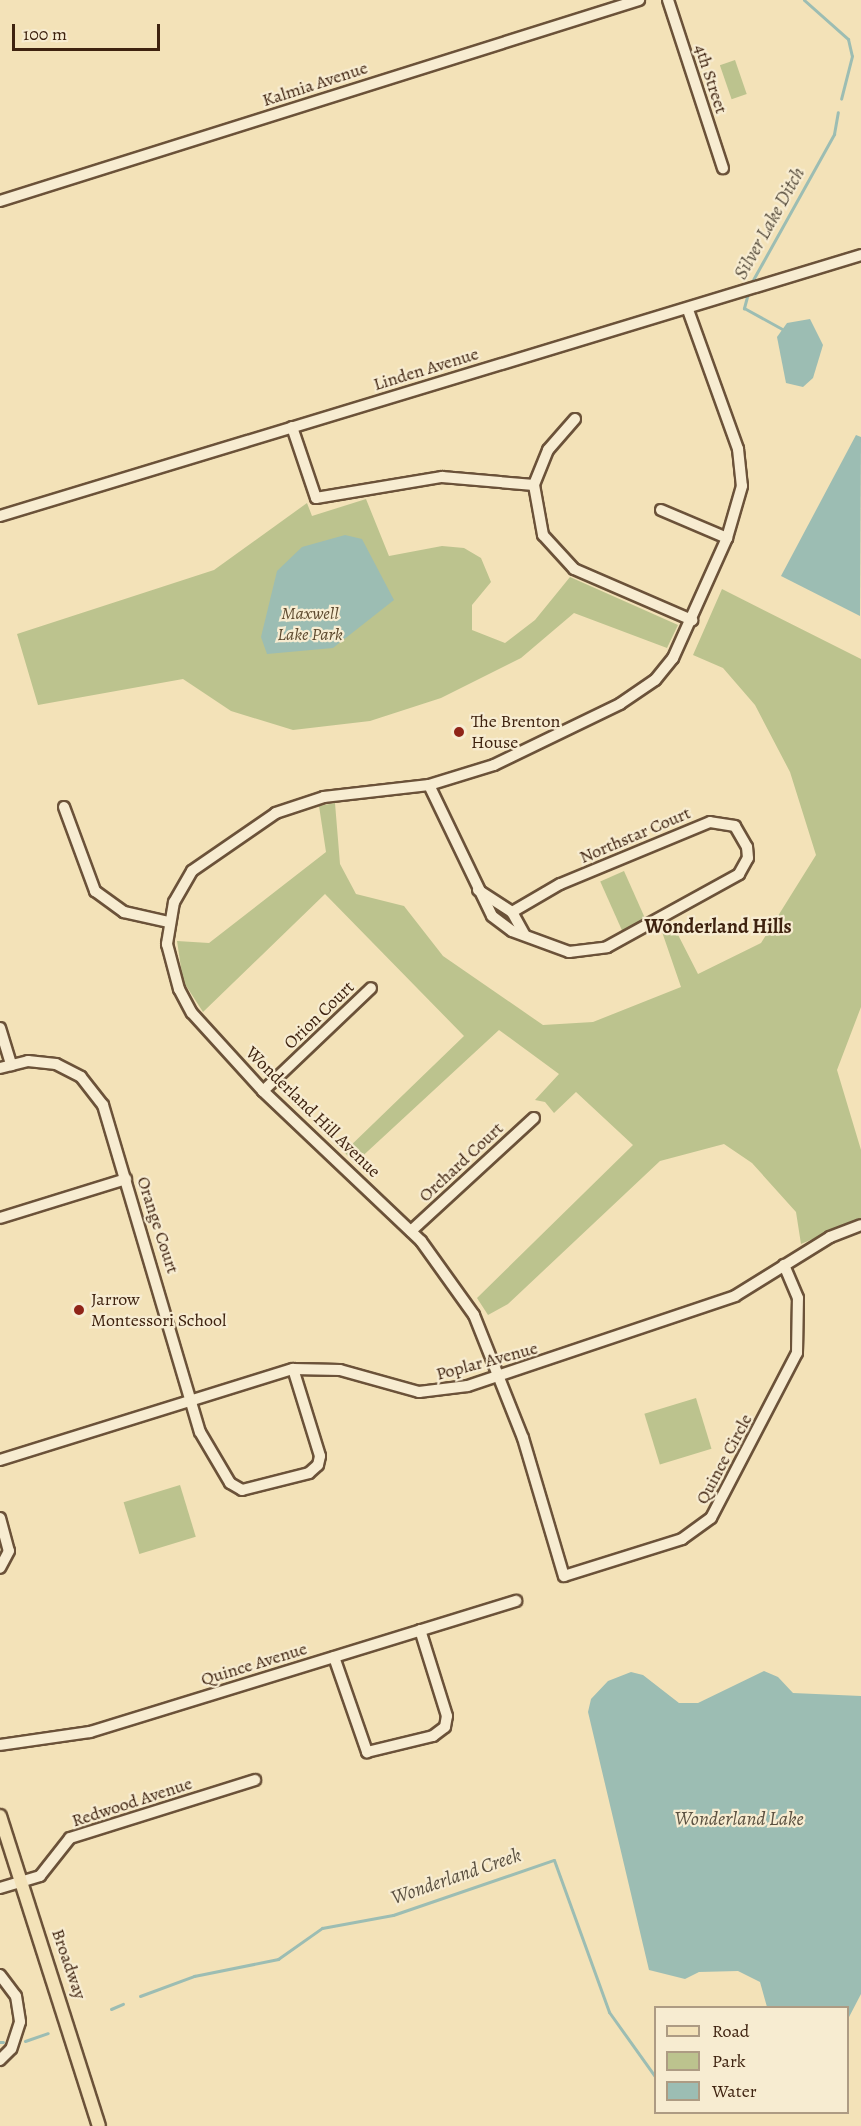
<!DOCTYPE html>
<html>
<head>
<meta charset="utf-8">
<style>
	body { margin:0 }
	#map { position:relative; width:861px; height:2126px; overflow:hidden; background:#f3e2b8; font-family:Alegreya,serif }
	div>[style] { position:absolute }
	.green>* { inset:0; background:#bcc38e; transform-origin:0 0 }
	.water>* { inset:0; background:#9cbdb3 }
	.stream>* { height:3px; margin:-1.5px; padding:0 1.5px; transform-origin:1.5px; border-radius:1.5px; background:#9cbdb3 }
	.roads { filter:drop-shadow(2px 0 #6b5239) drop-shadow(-2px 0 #6b5239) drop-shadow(0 2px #6b5239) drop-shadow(0 -2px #6b5239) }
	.minor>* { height:10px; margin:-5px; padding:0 5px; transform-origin:5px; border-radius:5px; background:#f7ecd1 }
	.major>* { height:12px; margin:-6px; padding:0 6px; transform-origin:6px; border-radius:6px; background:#f3e2b8 }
	.dots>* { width:16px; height:16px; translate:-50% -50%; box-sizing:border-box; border:3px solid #f7ecd1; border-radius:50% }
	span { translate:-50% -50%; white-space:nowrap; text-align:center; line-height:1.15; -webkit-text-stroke:4.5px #f7ecd1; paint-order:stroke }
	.street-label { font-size:18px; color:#3e220f }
	.park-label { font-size:18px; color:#5e4a2f; font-style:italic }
	.poi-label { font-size:18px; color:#3e220f }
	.left { translate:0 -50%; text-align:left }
	.water-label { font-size:20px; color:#5a5040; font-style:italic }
	.neighbourhood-label { font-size:20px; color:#3e220f; font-weight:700 }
	.legend { position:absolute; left:654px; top:2006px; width:195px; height:108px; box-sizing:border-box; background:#f7ecd1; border:2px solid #ad9b83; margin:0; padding:8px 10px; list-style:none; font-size:18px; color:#3e220f }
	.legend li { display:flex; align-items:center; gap:12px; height:30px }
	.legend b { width:30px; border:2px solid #ad9b83 }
	.scale { position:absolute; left:12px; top:24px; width:148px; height:27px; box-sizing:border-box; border:3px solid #3e220f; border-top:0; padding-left:8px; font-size:18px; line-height:21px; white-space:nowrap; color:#3e220f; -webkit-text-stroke:4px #f7ecd1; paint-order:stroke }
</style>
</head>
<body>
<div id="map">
	<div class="green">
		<i style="left:735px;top:60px;width:36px;height:16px;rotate:71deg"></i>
		<i style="clip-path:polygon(366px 499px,389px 556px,442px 546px,464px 548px,481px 558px,491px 582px,472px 605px,472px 630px,505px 643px,535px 620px,570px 577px,678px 625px,667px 648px,574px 613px,521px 658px,441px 698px,370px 721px,293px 730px,231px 711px,183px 679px,38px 705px,17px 634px,214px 570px,307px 503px,312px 516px)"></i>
		<i style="clip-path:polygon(722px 589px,861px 659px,861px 1007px,837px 1070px,861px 1150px,861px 1218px,801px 1244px,796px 1212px,752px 1163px,724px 1144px,660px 1161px,508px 1304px,488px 1315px,477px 1298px,633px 1145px,576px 1092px,554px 1113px,545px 1102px,535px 1100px,559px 1074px,499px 1030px,355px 1163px,344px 1152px,464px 1036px,325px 894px,203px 1012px,183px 981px,177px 941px,209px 943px,326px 852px,319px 806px,335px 803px,340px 864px,356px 894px,404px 906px,443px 956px,543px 1025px,593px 1022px,681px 987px,661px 929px,672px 923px,698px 974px,761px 943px,816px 855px,790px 772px,755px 705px,723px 668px,693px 655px)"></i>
		<i style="left:624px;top:871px;width:55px;height:26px;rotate:66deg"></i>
		<i style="left:696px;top:1398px;width:53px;height:54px;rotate:73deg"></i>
		<i style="left:180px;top:1485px;width:54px;height:59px;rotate:73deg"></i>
	</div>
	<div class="water">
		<i style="clip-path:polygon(810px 319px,823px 345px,813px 378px,803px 387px,786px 383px,777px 337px,787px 323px)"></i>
		<i style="clip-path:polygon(856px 435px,861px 437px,860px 616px,781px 576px)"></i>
		<i style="clip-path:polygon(345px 535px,362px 539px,394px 600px,333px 648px,267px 654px,261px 637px,277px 571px,302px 547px)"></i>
		<i style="clip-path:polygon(764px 1671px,778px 1677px,793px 1693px,861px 1696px,861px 1994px,848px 2019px,848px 2008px,767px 2007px,760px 1982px,738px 1971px,699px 1972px,685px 1979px,649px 1970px,588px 1712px,591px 1699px,608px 1681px,631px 1672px,643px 1675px,679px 1703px,698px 1703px)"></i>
	</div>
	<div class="stream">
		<i style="left:804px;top:0;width:59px;rotate:41.6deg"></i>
		<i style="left:848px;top:39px;width:17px;rotate:77deg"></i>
		<i style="left:852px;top:56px;width:44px;rotate:104.3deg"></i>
		<i style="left:749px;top:287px;width:175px;rotate:-60.9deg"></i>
		<i style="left:834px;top:134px;width:22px;rotate:-80deg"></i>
		<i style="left:748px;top:293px;width:16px;rotate:105deg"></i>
		<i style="left:744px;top:308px;width:43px;rotate:28.9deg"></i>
		<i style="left:140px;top:1996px;width:58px;rotate:-20.3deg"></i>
		<i style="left:194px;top:1976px;width:86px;rotate:-11.4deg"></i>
		<i style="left:278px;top:1959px;width:54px;rotate:-35.2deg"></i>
		<i style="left:322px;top:1928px;width:72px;rotate:-10.4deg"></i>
		<i style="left:393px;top:1915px;width:170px;rotate:-18.9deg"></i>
		<i style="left:554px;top:1860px;width:162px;rotate:70.1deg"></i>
		<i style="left:609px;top:2012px;width:81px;rotate:54.5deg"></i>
		<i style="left:111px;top:2009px;width:13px;rotate:-23deg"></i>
		<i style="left:25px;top:2041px;width:24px;rotate:-19deg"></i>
		<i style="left:0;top:2042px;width:3px"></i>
	</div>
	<div class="roads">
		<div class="minor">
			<i style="left:668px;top:0;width:177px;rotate:71.9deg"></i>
			<i style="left:0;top:201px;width:670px;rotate:-17.46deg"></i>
			<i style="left:688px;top:310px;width:148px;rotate:70.2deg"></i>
			<i style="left:738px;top:449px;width:37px;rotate:84deg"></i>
			<i style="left:742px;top:486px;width:54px;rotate:106.1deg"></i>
			<i style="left:727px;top:538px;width:132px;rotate:114.2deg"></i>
			<i style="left:673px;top:658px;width:28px;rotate:129deg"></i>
			<i style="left:655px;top:680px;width:42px;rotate:145.6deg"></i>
			<i style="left:620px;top:704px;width:140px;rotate:154.2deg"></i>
			<i style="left:494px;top:765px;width:68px;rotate:162.9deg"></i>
			<i style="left:429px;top:785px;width:106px;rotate:173.5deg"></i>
			<i style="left:324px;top:797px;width:51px;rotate:161.6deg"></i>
			<i style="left:276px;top:813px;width:102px;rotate:145.4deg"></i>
			<i style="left:192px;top:871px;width:36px;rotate:120deg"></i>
			<i style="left:174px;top:902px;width:43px;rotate:99.5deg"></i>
			<i style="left:167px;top:944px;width:47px;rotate:75.1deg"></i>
			<i style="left:179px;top:989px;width:27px;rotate:62deg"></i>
			<i style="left:192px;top:1013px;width:105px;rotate:47.7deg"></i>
			<i style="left:263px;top:1091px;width:218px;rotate:43.5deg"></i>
			<i style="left:421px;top:1241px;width:91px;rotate:54.4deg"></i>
			<i style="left:474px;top:1315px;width:132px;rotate:68.3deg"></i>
			<i style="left:523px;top:1438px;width:144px;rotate:73.5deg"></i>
			<i style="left:564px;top:1576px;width:124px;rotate:-17.4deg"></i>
			<i style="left:682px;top:1539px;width:36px;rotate:-36deg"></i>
			<i style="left:711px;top:1518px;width:186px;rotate:-62.5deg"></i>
			<i style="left:797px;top:1353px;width:55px;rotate:-89deg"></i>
			<i style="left:798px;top:1298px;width:36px;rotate:-113deg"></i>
			<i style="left:575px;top:419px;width:41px;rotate:131.1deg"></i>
			<i style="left:548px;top:450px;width:38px;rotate:112deg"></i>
			<i style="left:534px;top:485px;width:51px;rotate:79.8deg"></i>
			<i style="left:543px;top:535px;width:46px;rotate:47.6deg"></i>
			<i style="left:574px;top:569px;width:129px;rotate:23.4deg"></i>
			<i style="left:292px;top:427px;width:75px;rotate:71.3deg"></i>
			<i style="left:316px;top:498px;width:128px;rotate:-9.5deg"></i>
			<i style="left:442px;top:477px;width:92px;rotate:5deg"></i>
			<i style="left:661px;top:510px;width:72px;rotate:23deg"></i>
			<i style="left:0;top:516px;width:900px;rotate:-16.86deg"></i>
			<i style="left:429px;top:785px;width:145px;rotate:64.3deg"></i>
			<i style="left:492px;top:916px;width:25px;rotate:37deg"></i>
			<i style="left:512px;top:931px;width:61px;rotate:20.2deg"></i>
			<i style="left:569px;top:952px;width:38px;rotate:-7deg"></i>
			<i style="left:607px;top:947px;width:151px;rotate:-28.9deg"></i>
			<i style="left:739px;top:874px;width:18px;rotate:-61deg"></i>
			<i style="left:748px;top:858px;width:11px;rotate:-95deg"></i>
			<i style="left:747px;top:847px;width:24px;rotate:-120deg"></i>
			<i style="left:735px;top:826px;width:25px;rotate:-171deg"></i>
			<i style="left:710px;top:822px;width:162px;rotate:157.5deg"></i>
			<i style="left:560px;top:884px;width:56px;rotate:149.7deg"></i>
			<i style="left:64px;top:807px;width:90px;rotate:69.7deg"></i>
			<i style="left:95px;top:891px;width:36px;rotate:36deg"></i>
			<i style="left:124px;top:912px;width:45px;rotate:12.8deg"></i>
			<i style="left:478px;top:890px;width:40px;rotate:32.9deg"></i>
			<i style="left:512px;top:912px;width:25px;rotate:61deg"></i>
			<i style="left:0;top:1028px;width:39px;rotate:73deg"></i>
			<i style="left:0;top:1068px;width:29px;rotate:-14deg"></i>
			<i style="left:28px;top:1061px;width:28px;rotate:6deg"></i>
			<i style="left:56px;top:1064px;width:28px;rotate:27deg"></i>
			<i style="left:81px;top:1077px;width:36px;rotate:52deg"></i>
			<i style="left:103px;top:1105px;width:341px;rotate:73.5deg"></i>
			<i style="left:200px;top:1432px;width:59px;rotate:59.5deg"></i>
			<i style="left:230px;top:1483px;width:14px;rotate:30deg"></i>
			<i style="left:242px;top:1490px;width:69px;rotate:-14.2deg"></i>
			<i style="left:309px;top:1473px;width:12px;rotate:-42deg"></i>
			<i style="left:318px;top:1465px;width:9px;rotate:-77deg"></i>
			<i style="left:320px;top:1456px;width:91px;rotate:-107.2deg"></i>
			<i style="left:263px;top:1091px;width:149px;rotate:-43.6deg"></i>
			<i style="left:0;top:1218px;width:132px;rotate:-17.2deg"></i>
			<i style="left:411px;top:1231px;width:167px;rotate:-42.6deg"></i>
			<i style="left:0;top:1460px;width:307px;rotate:-17.3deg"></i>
			<i style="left:293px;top:1369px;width:47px;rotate:1.2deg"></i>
			<i style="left:340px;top:1370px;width:82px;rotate:15.6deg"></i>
			<i style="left:419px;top:1392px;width:49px;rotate:-7deg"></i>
			<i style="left:468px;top:1386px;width:282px;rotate:-18.6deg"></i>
			<i style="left:735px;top:1296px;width:112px;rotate:-31.8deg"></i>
			<i style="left:830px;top:1237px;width:33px;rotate:-21deg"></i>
			<i style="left:0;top:1518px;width:34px;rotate:75deg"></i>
			<i style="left:9px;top:1551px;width:19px;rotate:118deg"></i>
			<i style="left:334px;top:1657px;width:101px;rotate:70.8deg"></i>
			<i style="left:367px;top:1752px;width:68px;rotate:-13.6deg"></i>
			<i style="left:433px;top:1736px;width:15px;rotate:-37deg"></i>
			<i style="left:445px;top:1727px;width:11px;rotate:-80deg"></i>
			<i style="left:447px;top:1716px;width:90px;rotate:-107.4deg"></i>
			<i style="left:0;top:1745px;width:91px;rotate:-8.2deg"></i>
			<i style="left:90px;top:1732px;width:446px;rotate:-17.1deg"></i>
			<i style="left:0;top:1888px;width:42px;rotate:-16.7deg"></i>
			<i style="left:40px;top:1876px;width:48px;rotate:-51.7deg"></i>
			<i style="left:70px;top:1838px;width:194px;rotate:-17.4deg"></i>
			<i style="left:0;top:1975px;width:26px;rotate:53deg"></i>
			<i style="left:16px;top:1996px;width:26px;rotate:81deg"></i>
			<i style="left:20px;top:2022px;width:28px;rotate:108deg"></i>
			<i style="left:11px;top:2049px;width:16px;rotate:135deg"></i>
		</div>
		<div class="major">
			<i style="left:0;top:1816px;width:325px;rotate:72.3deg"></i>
		</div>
	</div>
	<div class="dots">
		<i style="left:459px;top:732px;background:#8f2418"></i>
		<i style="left:79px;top:1310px;background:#8f2418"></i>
	</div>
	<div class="street-label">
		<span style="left:711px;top:79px;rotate:72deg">4th Street</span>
		<span style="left:315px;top:84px;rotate:-18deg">Kalmia Avenue</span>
		<span style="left:426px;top:369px;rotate:-17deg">Linden Avenue</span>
		<span style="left:635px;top:835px;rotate:-23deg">Northstar Court</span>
		<span style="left:319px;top:1015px;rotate:-44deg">Orion Court</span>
		<span style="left:313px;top:1112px;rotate:44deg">Wonderland Hill Avenue</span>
		<span style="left:461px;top:1162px;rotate:-43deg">Orchard Court</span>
		<span style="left:158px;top:1225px;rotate:72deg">Orange Court</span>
		<span style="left:487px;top:1361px;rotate:-15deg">Poplar Avenue</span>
		<span style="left:724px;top:1459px;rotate:-62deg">Quince Circle</span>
		<span style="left:254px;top:1664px;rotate:-17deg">Quince Avenue</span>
		<span style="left:132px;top:1802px;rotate:-18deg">Redwood Avenue</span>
		<span style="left:69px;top:1964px;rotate:71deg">Broadway</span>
	</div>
	<div class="park-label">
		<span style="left:310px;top:624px">Maxwell<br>Lake Park</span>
	</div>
	<div class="poi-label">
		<span class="left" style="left:471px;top:732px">The Brenton<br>House</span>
		<span class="left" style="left:91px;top:1310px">Jarrow<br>Montessori School</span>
	</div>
	<div class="water-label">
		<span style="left:769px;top:223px;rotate:-61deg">Silver Lake Ditch</span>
		<span style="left:739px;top:1818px">Wonderland Lake</span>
		<span style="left:456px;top:1876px;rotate:-19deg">Wonderland Creek</span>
	</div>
	<div class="neighbourhood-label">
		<span style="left:718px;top:926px">Wonderland Hills</span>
	</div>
	<ul class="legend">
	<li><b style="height:8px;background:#f3e2b8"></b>Road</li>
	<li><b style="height:16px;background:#bcc38e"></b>Park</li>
	<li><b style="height:16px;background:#9cbdb3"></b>Water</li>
	</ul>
	<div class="scale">100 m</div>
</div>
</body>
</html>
